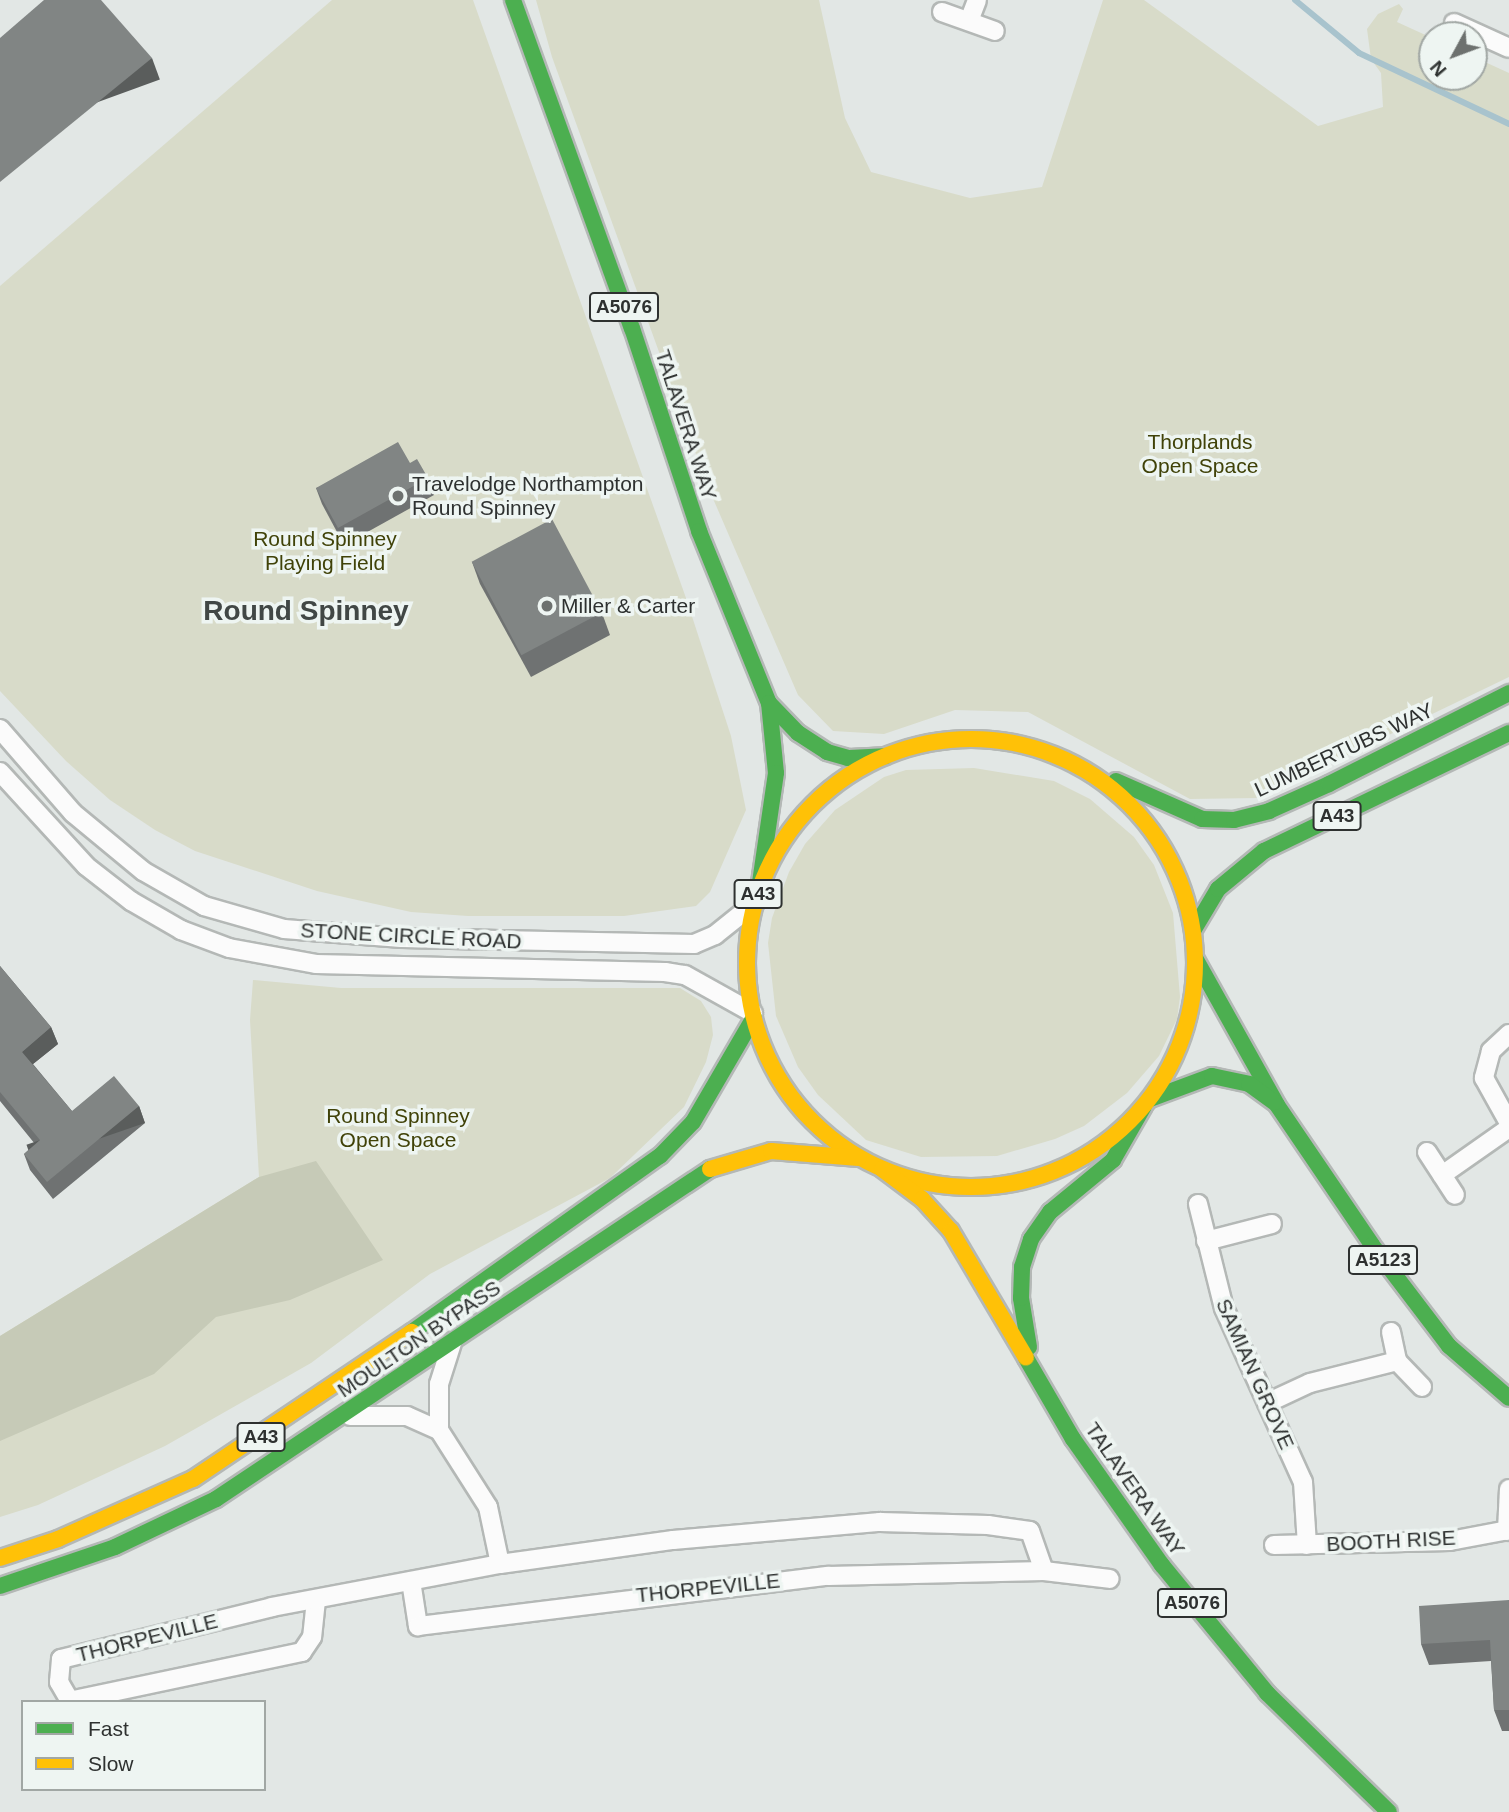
<!DOCTYPE html>
<html>
<head>
<meta charset="utf-8">
<style>
	body { margin:0 }
	#map { position:relative; width:1509px; height:1812px; overflow:hidden; background:#e2e7e5; font-family:Helvetica,sans-serif }
	div>[style] { position:absolute }
	.green>* { inset:0; background:#d8dbc9 }
	.forest>* { inset:0; background:#c6cab7 }
	.stream>* { height:6px; margin:-3px; padding:0 3px; transform-origin:3px; border-radius:3px; background:#a8c3cd }
	.roads { filter:drop-shadow(2px 0 #b4b8b6) drop-shadow(-2px 0 #b4b8b6) drop-shadow(0 2px #b4b8b6) drop-shadow(0 -2px #b4b8b6) }
	.street>* { height:18px; margin:-9px; padding:0 9px; transform-origin:9px; border-radius:9px; background:#fbfbfb }
	.fast>* { height:16px; margin:-8px; padding:0 8px; transform-origin:8px; border-radius:8px; background:#4caf50 }
	.slow>* { height:16px; margin:-8px; padding:0 8px; transform-origin:8px; border-radius:8px; background:#ffc107 }
	.slow>.ring { margin:-8px; padding:0; box-sizing:content-box; background:none; border:16px solid #ffc107; border-radius:50% }
	.wall>* { inset:0; background:#6f7272 }
	.shaded-wall>* { inset:0; background:#5a5d5c; transform-origin:0 0 }
	.building>* { inset:0; background:#818584; transform-origin:0 0 }
	.dots>* { width:19px; height:19px; translate:-50% -50%; box-sizing:border-box; border:4px solid #eef5f2; border-radius:50% }
	span { translate:-50% -50%; white-space:nowrap; text-align:center; line-height:1.15; -webkit-text-stroke:7px #eef5f2; paint-order:stroke }
	.shield-label span { padding:2px 5px; background:#eef5f2; border:2px solid; border-radius:5px; -webkit-text-stroke-width:0 }
	.shield-label { font-size:19px; color:#2e3130; font-weight:700 }
	.street-label { font-size:21px; color:#2e3130 }
	.park-label { font-size:21px; color:#404208 }
	.poi-label { font-size:21px; color:#2e3130 }
	.left { translate:0 -50%; text-align:left }
	.district-label { font-size:28px; color:#414745; font-weight:700 }
	.legend { position:absolute; left:21px; top:1700px; width:245px; height:91px; box-sizing:border-box; background:#eef5f2; border:2px solid #a1a7a4; margin:0; padding:9px 12px; list-style:none; font-size:21px; color:#2e3130 }
	.legend li { display:flex; align-items:center; gap:14px; height:35px }
	.legend b { width:35px; border:2px solid #a1a7a4 }
	.north { position:absolute; left:1418px; top:21px; width:70px; height:70px; box-sizing:border-box; background:#eef5f2; border:2px solid #a1a7a4; border-radius:50%; rotate:229deg; font-size:19px; font-weight:700; line-height:28px; text-align:center; color:#2e3130 }
	.north::after { content:''; display:block; margin:auto; width:24px; height:32px; background:#6d716f; clip-path:polygon(50% 0,100% 100%,50% 72%,0 100%) }
</style>
</head>
<body>
<div id="map">
	<div class="green">
		<i style="clip-path:polygon(332px 0,473px 0,686px 598px,731px 736px,746px 810px,710px 892px,696px 906px,624px 916px,468px 916px,411px 912px,317px 891px,195px 851px,155px 830px,110px 800px,66px 761px,0 691px,0 286px)"></i>
		<i style="clip-path:polygon(536px 0,819px 0,845px 118px,871px 172px,970px 198px,1042px 187px,1103px 0,1144px 0,1318px 126px,1383px 107px,1381px 73px,1371px 59px,1367px 29px,1378px 14px,1399px 4px,1403px 9px,1397px 22px,1432px 38px,1432px 77px,1474px 77px,1474px 57px,1509px 73px,1509px 677px,1258px 798px,1190px 799px,1028px 712px,955px 710px,884px 734px,833px 731px,798px 695px,708px 487px,552px 57px)"></i>
		<i style="clip-path:polygon(974px 768px,1054px 781px,1090px 799px,1134px 837px,1154px 865px,1173px 913px,1180px 997px,1177px 1019px,1159px 1056px,1127px 1093px,1084px 1126px,1055px 1139px,997px 1156px,921px 1157px,866px 1140px,818px 1095px,798px 1067px,776px 1016px,768px 943px,772px 918px,789px 872px,805px 844px,835px 810px,884px 777px,906px 770px)"></i>
		<i style="clip-path:polygon(253px 980px,341px 988px,680px 988px,701px 1001px,711px 1017px,713px 1035px,706px 1062px,684px 1107px,610px 1178px,430px 1274px,311px 1363px,165px 1446px,38px 1505px,0 1517px,0 1336px,259px 1177px,250px 1020px)"></i>
	</div>
	<div class="forest">
		<i style="clip-path:polygon(316px 1161px,383px 1260px,290px 1300px,216px 1317px,154px 1374px,0 1441px,0 1336px,259px 1177px)"></i>
	</div>
	<div class="stream">
		<i style="left:1295px;top:0;width:83px;rotate:39.6deg"></i>
		<i style="left:1359px;top:53px;width:166px;rotate:25.3deg"></i>
	</div>
	<div class="roads">
		<div class="street">
			<i style="left:942px;top:12px;width:56px;rotate:19.7deg"></i>
			<i style="left:969px;top:21px;width:22px;rotate:-69deg"></i>
			<i style="left:1454px;top:23px;width:60px;rotate:24.4deg"></i>
			<i style="left:0;top:729px;width:111px;rotate:49deg"></i>
			<i style="left:73px;top:813px;width:91px;rotate:39.6deg"></i>
			<i style="left:143px;top:871px;width:70px;rotate:29.8deg"></i>
			<i style="left:204px;top:906px;width:83px;rotate:16deg"></i>
			<i style="left:284px;top:929px;width:118px;rotate:4.4deg"></i>
			<i style="left:402px;top:938px;width:292px;rotate:1.2deg"></i>
			<i style="left:694px;top:944px;width:23px;rotate:-23deg"></i>
			<i style="left:715px;top:935px;width:51px;rotate:-38.7deg"></i>
			<i style="left:0;top:772px;width:127px;rotate:47.5deg"></i>
			<i style="left:86px;top:866px;width:57px;rotate:37.9deg"></i>
			<i style="left:131px;top:901px;width:58px;rotate:30.1deg"></i>
			<i style="left:181px;top:930px;width:51px;rotate:20.6deg"></i>
			<i style="left:229px;top:948px;width:88px;rotate:10.4deg"></i>
			<i style="left:316px;top:964px;width:349px;rotate:1.3deg"></i>
			<i style="left:665px;top:972px;width:20px;rotate:9deg"></i>
			<i style="left:685px;top:975px;width:78px;rotate:29.2deg"></i>
			<i style="left:1509px;top:1034px;width:25px;rotate:137deg"></i>
			<i style="left:1491px;top:1051px;width:28px;rotate:105deg"></i>
			<i style="left:1484px;top:1078px;width:51px;rotate:60.9deg"></i>
			<i style="left:1427px;top:1152px;width:51px;rotate:56.9deg"></i>
			<i style="left:1442px;top:1175px;width:82px;rotate:-35deg"></i>
			<i style="left:1198px;top:1204px;width:107px;rotate:76deg"></i>
			<i style="left:1224px;top:1308px;width:191px;rotate:65.6deg"></i>
			<i style="left:1303px;top:1482px;width:63px;rotate:86.4deg"></i>
			<i style="left:1206px;top:1241px;width:68px;rotate:-14.4deg"></i>
			<i style="left:1391px;top:1332px;width:30px;rotate:78deg"></i>
			<i style="left:1397px;top:1361px;width:36px;rotate:46deg"></i>
			<i style="left:1267px;top:1403px;width:47px;rotate:-24.9deg"></i>
			<i style="left:1310px;top:1383px;width:90px;rotate:-14.2deg"></i>
			<i style="left:350px;top:1416px;width:57px"></i>
			<i style="left:407px;top:1416px;width:35px;rotate:24deg"></i>
			<i style="left:439px;top:1430px;width:91px;rotate:57.5deg"></i>
			<i style="left:488px;top:1507px;width:58px;rotate:78.1deg"></i>
			<i style="left:439px;top:1430px;width:46px;rotate:-90deg"></i>
			<i style="left:439px;top:1384px;width:43px;rotate:-72.4deg"></i>
			<i style="left:1507px;top:1531px;width:42px;rotate:-87.3deg"></i>
			<i style="left:1274px;top:1545px;width:176px;rotate:-1.3deg"></i>
			<i style="left:1450px;top:1541px;width:60px;rotate:-10.6deg"></i>
			<i style="left:411px;top:1581px;width:46px;rotate:81.2deg"></i>
			<i style="left:418px;top:1626px;width:413px;rotate:-7deg"></i>
			<i style="left:828px;top:1576px;width:216px;rotate:-1.3deg"></i>
			<i style="left:1044px;top:1571px;width:66px;rotate:6.9deg"></i>
			<i style="left:316px;top:1600px;width:37px;rotate:96deg"></i>
			<i style="left:312px;top:1637px;width:18px;rotate:124deg"></i>
			<i style="left:302px;top:1652px;width:237px;rotate:168.1deg"></i>
			<i style="left:70px;top:1701px;width:22px;rotate:-120deg"></i>
			<i style="left:59px;top:1682px;width:23px;rotate:-85deg"></i>
			<i style="left:61px;top:1659px;width:217px;rotate:-13.8deg"></i>
			<i style="left:272px;top:1607px;width:232px;rotate:-10.7deg"></i>
			<i style="left:500px;top:1564px;width:175px;rotate:-7.9deg"></i>
			<i style="left:673px;top:1540px;width:208px;rotate:-5deg"></i>
			<i style="left:880px;top:1522px;width:108px;rotate:1.6deg"></i>
			<i style="left:988px;top:1525px;width:42px;rotate:8.1deg"></i>
			<i style="left:1030px;top:1531px;width:42px;rotate:70.7deg"></i>
		</div>
		<div class="fast">
			<i style="left:513px;top:0;width:349px;rotate:70.1deg"></i>
			<i style="left:632px;top:328px;width:214px;rotate:71.7deg"></i>
			<i style="left:699px;top:531px;width:186px;rotate:67.9deg"></i>
			<i style="left:769px;top:703px;width:70px;rotate:84.3deg"></i>
			<i style="left:776px;top:773px;width:117px;rotate:98.3deg"></i>
			<i style="left:769px;top:703px;width:42px;rotate:46deg"></i>
			<i style="left:798px;top:733px;width:35px;rotate:33deg"></i>
			<i style="left:827px;top:752px;width:22px;rotate:16deg"></i>
			<i style="left:848px;top:758px;width:37px;rotate:-3deg"></i>
			<i style="left:1116px;top:781px;width:94px;rotate:23.8deg"></i>
			<i style="left:1202px;top:819px;width:32px;rotate:2deg"></i>
			<i style="left:1234px;top:820px;width:36px;rotate:-14deg"></i>
			<i style="left:1269px;top:811px;width:66px;rotate:-24.2deg"></i>
			<i style="left:1329px;top:784px;width:202px;rotate:-26.8deg"></i>
			<i style="left:1193px;top:931px;width:49px;rotate:-59.2deg"></i>
			<i style="left:1218px;top:889px;width:60px;rotate:-39.6deg"></i>
			<i style="left:1264px;top:851px;width:272px;rotate:-25.7deg"></i>
			<i style="left:1195px;top:958px;width:168px;rotate:60.8deg"></i>
			<i style="left:1277px;top:1105px;width:169px;rotate:55.8deg"></i>
			<i style="left:1372px;top:1245px;width:127px;rotate:52.7deg"></i>
			<i style="left:1449px;top:1346px;width:79px;rotate:40.9deg"></i>
			<i style="left:1150px;top:1099px;width:66px;rotate:-20.4deg"></i>
			<i style="left:1212px;top:1076px;width:38px;rotate:12deg"></i>
			<i style="left:1249px;top:1084px;width:31px;rotate:36deg"></i>
			<i style="left:412px;top:1332px;width:304px;rotate:-35.4deg"></i>
			<i style="left:660px;top:1156px;width:47px;rotate:-45.9deg"></i>
			<i style="left:693px;top:1122px;width:121px;rotate:-59.8deg"></i>
			<i style="left:1029px;top:1347px;width:50px;rotate:-99.3deg"></i>
			<i style="left:1021px;top:1298px;width:31px;rotate:-88deg"></i>
			<i style="left:1022px;top:1267px;width:29px;rotate:-72deg"></i>
			<i style="left:1031px;top:1239px;width:33px;rotate:-55deg"></i>
			<i style="left:1050px;top:1212px;width:82px;rotate:-39.5deg"></i>
			<i style="left:1113px;top:1160px;width:62px;rotate:-60.1deg"></i>
			<i style="left:1026px;top:1358px;width:94px;rotate:59.9deg"></i>
			<i style="left:1073px;top:1439px;width:154px;rotate:54.8deg"></i>
			<i style="left:1162px;top:1565px;width:166px;rotate:50.6deg"></i>
			<i style="left:1267px;top:1693px;width:170px;rotate:44.3deg"></i>
			<i style="left:0;top:1586px;width:121px;rotate:-18.7deg"></i>
			<i style="left:115px;top:1547px;width:112px;rotate:-25.4deg"></i>
			<i style="left:216px;top:1499px;width:594px;rotate:-33.74deg"></i>
		</div>
		<div class="slow">
			<i class="ring" style="left:747px;top:739px;width:432px;height:432px"></i>
			<i style="left:710px;top:1169px;width:64px;rotate:-16.4deg"></i>
			<i style="left:771px;top:1151px;width:88px;rotate:4.5deg"></i>
			<i style="left:882px;top:1169px;width:50px;rotate:36.9deg"></i>
			<i style="left:922px;top:1199px;width:43px;rotate:47.8deg"></i>
			<i style="left:951px;top:1231px;width:147px;rotate:59.4deg"></i>
			<i style="left:0;top:1558px;width:61px;rotate:-18.1deg"></i>
			<i style="left:58px;top:1539px;width:148px;rotate:-24deg"></i>
			<i style="left:193px;top:1479px;width:264px;rotate:-33.9deg"></i>
		</div>
	</div>
	<div class="wall">
		<i style="clip-path:polygon(410px 463px,428px 478px,434px 495px,344px 545px,322px 504px,316px 488px)"></i>
		<i style="clip-path:polygon(472px 562px,602px 613px,610px 635px,531px 677px,480px 584px)"></i>
		<i style="clip-path:polygon(0 966px,51px 1027px,58px 1044px,33px 1064px,72px 1111px,139px 1106px,145px 1123px,53px 1199px,30px 1170px,24px 1154px,35px 1144px,0 1101px)"></i>
		<i style="clip-path:polygon(1509px 1600px,1509px 1731px,1502px 1731px,1494px 1710px,1491px 1661px,1429px 1665px,1421px 1644px)"></i>
	</div>
	<div class="shaded-wall">
		<i style="left:152px;top:58px;width:23px;height:196px;rotate:70deg"></i>
		<i style="clip-path:polygon(51px 1027px,58px 1044px,28px 1068px,22px 1052px)"></i>
		<i style="left:139px;top:1106px;width:18px;height:119px;rotate:71deg"></i>
	</div>
	<div class="building">
		<i style="clip-path:polygon(44px 0,101px 0,152px 58px,0 182px,0 38px)"></i>
		<i style="clip-path:polygon(398px 442px,410px 463px,417px 459px,428px 478px,338px 528px,316px 488px)"></i>
		<i style="left:552px;top:519px;width:106px;height:91px;rotate:62deg"></i>
		<i style="clip-path:polygon(0 966px,51px 1027px,22px 1052px,72px 1111px,114px 1076px,139px 1106px,47px 1182px,24px 1154px,40px 1140px,0 1092px)"></i>
		<i style="clip-path:polygon(1509px 1600px,1509px 1710px,1494px 1710px,1490px 1640px,1421px 1644px,1419px 1606px)"></i>
	</div>
	<div class="dots">
		<i style="left:398px;top:496px;background:#6d716f"></i>
		<i style="left:547px;top:606px;background:#6d716f"></i>
	</div>
	<div class="shield-label">
		<span style="left:624px;top:307px">A5076</span>
		<span style="left:1337px;top:816px">A43</span>
		<span style="left:758px;top:894px">A43</span>
		<span style="left:1383px;top:1260px">A5123</span>
		<span style="left:261px;top:1437px">A43</span>
		<span style="left:1192px;top:1603px">A5076</span>
	</div>
	<div class="street-label">
		<span style="left:686px;top:425px;rotate:72deg">TALAVERA WAY</span>
		<span style="left:1344px;top:750px;rotate:-25deg">LUMBERTUBS WAY</span>
		<span style="left:411px;top:936px;rotate:3deg">STONE CIRCLE ROAD</span>
		<span style="left:419px;top:1339px;rotate:-34deg">MOULTON BYPASS</span>
		<span style="left:1255px;top:1374px;rotate:66deg">SAMIAN GROVE</span>
		<span style="left:1135px;top:1489px;rotate:55deg">TALAVERA WAY</span>
		<span style="left:1391px;top:1541px;rotate:-3deg">BOOTH RISE</span>
		<span style="left:708px;top:1588px;rotate:-6deg">THORPEVILLE</span>
		<span style="left:147px;top:1638px;rotate:-14deg">THORPEVILLE</span>
	</div>
	<div class="park-label">
		<span style="left:1200px;top:454px">Thorplands<br>Open Space</span>
		<span style="left:325px;top:551px">Round Spinney<br>Playing Field</span>
		<span style="left:398px;top:1128px">Round Spinney<br>Open Space</span>
	</div>
	<div class="poi-label">
		<span class="left" style="left:412px;top:496px">Travelodge Northampton<br>Round Spinney</span>
		<span class="left" style="left:561px;top:606px">Miller &amp; Carter</span>
	</div>
	<div class="district-label">
		<span style="left:306px;top:611px">Round Spinney</span>
	</div>
	<ul class="legend">
	<li><b style="height:9px;background:#4caf50"></b>Fast</li>
	<li><b style="height:9px;background:#ffc107"></b>Slow</li>
	</ul>
	<div class="north">N</div>
</div>
</body>
</html>
